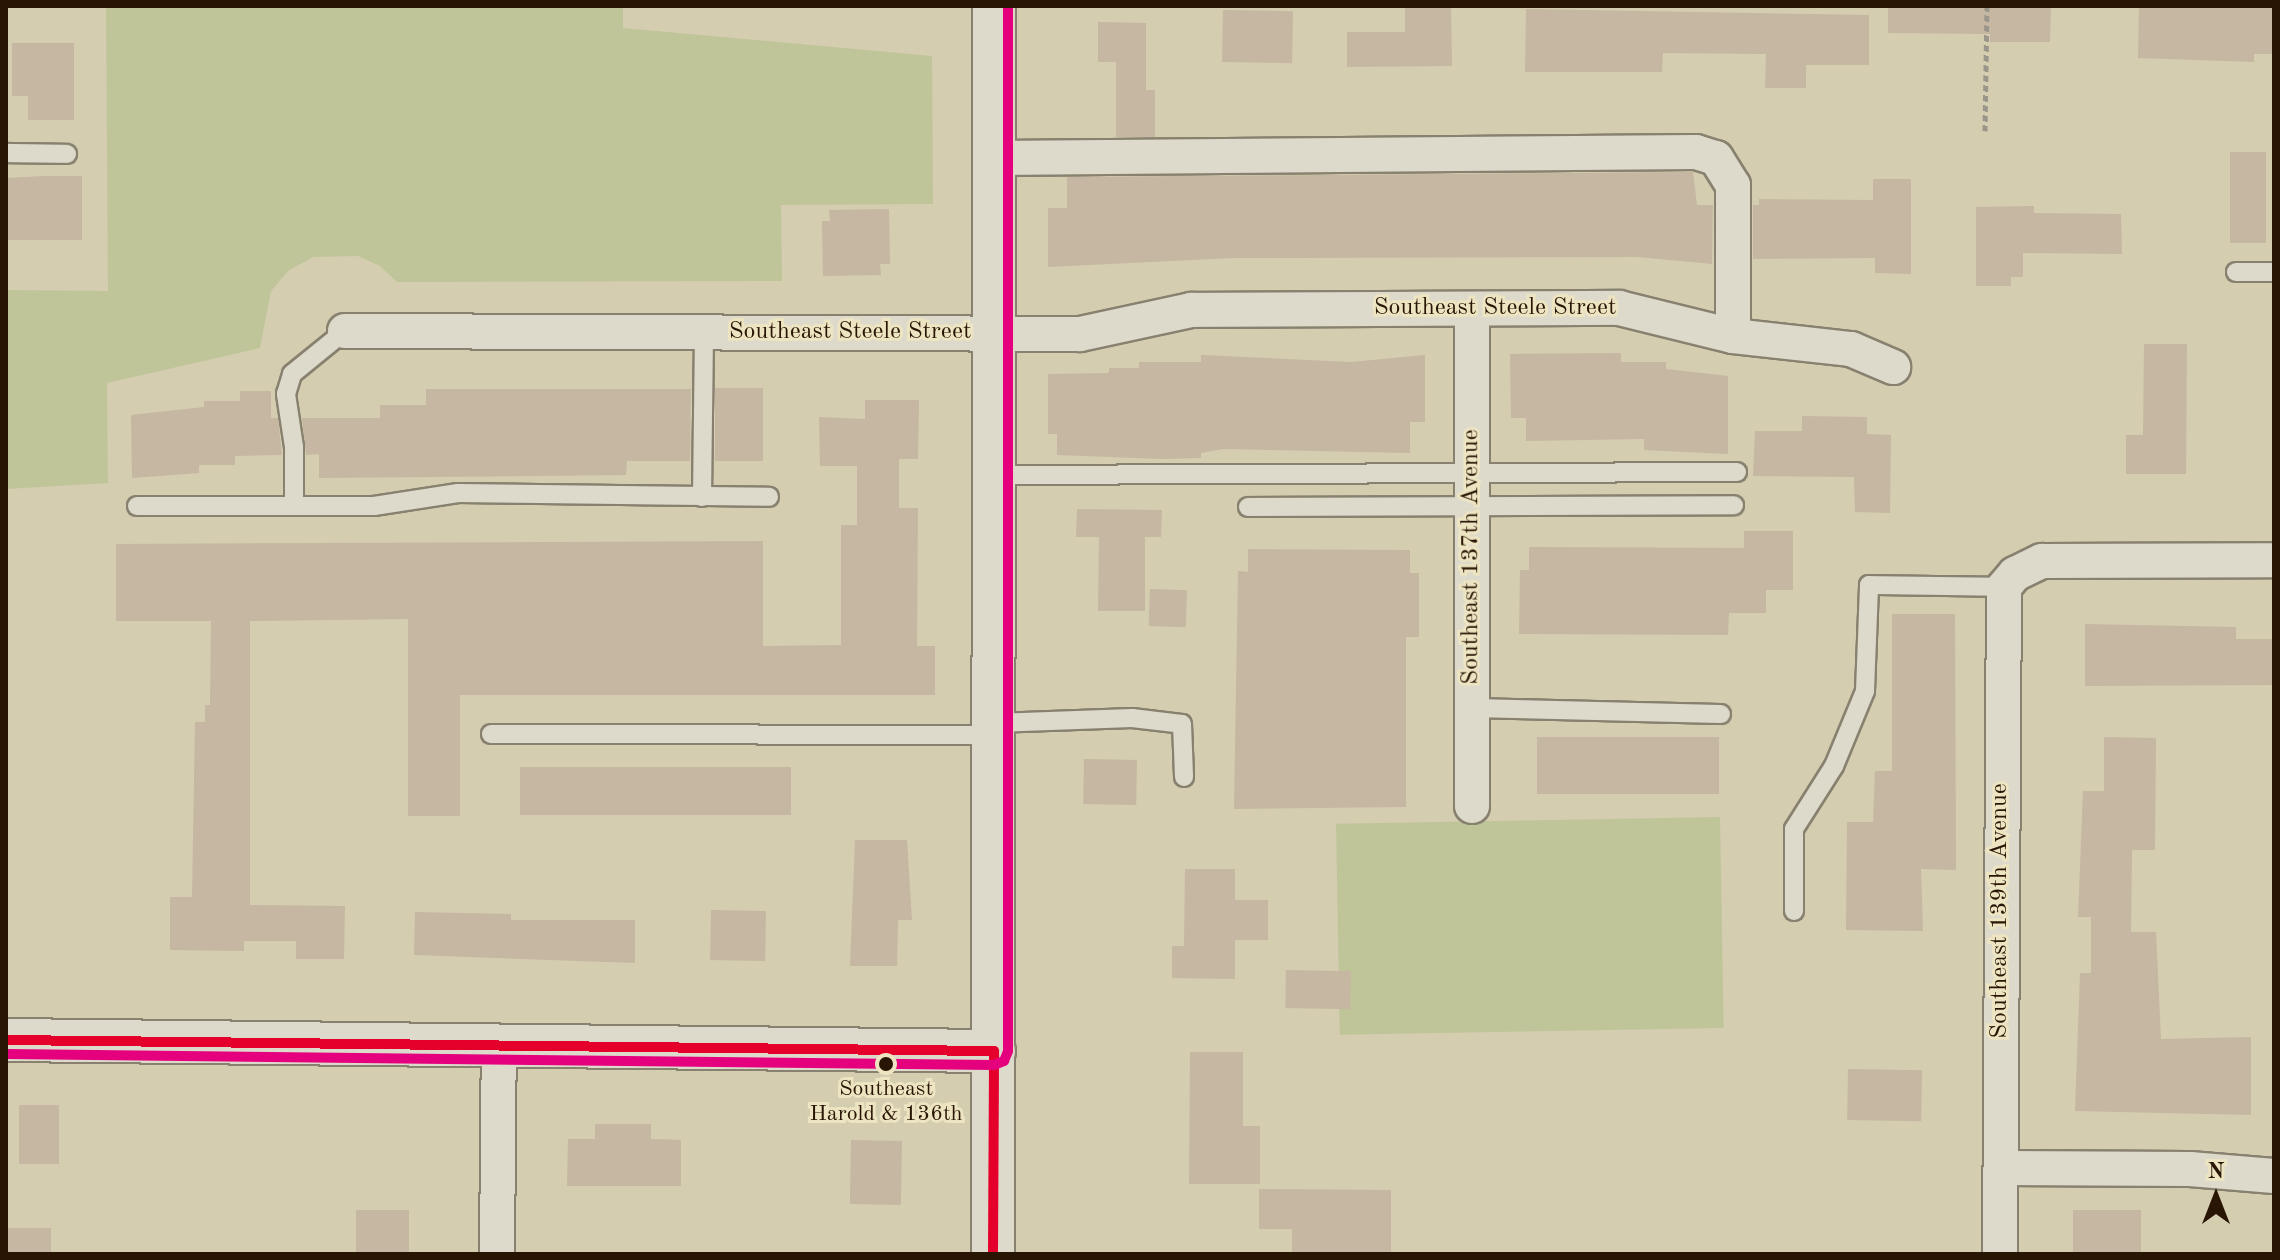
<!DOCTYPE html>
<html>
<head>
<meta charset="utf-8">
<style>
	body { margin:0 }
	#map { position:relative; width:2280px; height:1260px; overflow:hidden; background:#d4cdb0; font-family:"Old Standard TT",serif }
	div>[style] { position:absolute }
	.green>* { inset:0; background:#c0c599; transform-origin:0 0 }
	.building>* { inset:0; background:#c5b7a2; transform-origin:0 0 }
	.path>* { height:5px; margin-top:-2.5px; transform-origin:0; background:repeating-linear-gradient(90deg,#9b968a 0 6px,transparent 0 10px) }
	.roads { filter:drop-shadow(2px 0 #88816f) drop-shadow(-2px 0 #88816f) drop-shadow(0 2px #88816f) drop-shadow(0 -2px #88816f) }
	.service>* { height:18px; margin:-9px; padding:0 9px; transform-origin:9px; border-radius:9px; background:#dddacb }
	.minor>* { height:34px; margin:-17px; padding:0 17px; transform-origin:17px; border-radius:17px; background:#dddacb }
	.tertiary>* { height:42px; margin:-21px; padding:0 21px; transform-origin:21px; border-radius:21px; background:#dddacb }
	.bus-1>* { height:10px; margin:-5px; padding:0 5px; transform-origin:5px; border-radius:5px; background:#e4002b }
	.bus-2>* { height:10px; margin:-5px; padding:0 5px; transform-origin:5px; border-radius:5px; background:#e5007d }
	.dots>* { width:22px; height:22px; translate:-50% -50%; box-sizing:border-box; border:4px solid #ede4c2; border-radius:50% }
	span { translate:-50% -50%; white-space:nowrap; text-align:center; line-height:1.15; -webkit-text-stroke:6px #ede4c2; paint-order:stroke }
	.bus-label { font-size:22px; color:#281504 }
	.street-label { font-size:24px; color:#281504 }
	.frame { position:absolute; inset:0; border:8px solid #281504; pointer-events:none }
	.north { position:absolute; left:2176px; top:1156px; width:80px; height:80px; -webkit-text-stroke:6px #ede4c2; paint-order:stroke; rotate:0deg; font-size:22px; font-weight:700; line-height:32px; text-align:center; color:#281504 }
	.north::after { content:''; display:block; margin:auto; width:28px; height:36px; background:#281504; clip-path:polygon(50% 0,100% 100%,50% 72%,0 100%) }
</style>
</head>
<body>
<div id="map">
	<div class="green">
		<i style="clip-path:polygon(106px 6px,623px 6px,623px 28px,932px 56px,933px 204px,781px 205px,782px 281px,397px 282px,380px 266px,358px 256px,313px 257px,288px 271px,271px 291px,260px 348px,107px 383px,108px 483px,6px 489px,6px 290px,108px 291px)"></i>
		<i style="left:1720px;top:817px;width:211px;height:384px;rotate:89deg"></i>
	</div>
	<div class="building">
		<i style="clip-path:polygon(1405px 6px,1451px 6px,1452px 66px,1347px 67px,1347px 32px,1405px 32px)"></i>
		<i style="clip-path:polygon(1888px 6px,2051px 6px,2050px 42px,1990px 42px,1990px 34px,1888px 33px)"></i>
		<i style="clip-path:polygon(2139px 6px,2274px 6px,2274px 54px,2254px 54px,2254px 62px,2138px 58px)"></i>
		<i style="clip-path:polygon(1526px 9px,1869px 15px,1869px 65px,1806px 65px,1806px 88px,1765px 88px,1766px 54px,1663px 53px,1662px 72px,1525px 72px)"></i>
		<i style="left:1223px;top:10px;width:70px;height:52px;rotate:1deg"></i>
		<i style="clip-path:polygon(1098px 22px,1146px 23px,1146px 90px,1155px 90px,1155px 137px,1116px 137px,1116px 62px,1098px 62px)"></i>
		<i style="clip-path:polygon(12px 43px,74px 43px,74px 120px,28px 120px,28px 96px,12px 96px)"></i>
		<i style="left:2230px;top:152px;width:36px;height:91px"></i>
		<i style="clip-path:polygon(1693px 172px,1697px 205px,1713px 205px,1712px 264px,1638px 257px,1233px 258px,1048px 267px,1048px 208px,1067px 208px,1067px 177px)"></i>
		<i style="clip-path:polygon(43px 176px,82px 176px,82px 240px,6px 240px,6px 178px)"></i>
		<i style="clip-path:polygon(1873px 179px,1911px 179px,1911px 274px,1875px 273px,1875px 258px,1753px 259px,1753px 205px,1759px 205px,1759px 199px,1873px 200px)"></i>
		<i style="clip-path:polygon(2034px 206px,2034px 213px,2121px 214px,2122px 254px,2023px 253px,2023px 277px,2011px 277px,2011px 286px,1976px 286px,1976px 207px)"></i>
		<i style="clip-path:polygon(889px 209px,890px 264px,880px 264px,881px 275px,823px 276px,822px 221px,830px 221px,829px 210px)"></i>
		<i style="clip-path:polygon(2144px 344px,2187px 344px,2186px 474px,2126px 474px,2126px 435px,2143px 435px)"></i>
		<i style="clip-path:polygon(1621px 353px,1621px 362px,1666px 362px,1666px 369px,1728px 376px,1728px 454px,1644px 450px,1644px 439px,1526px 441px,1526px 418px,1511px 418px,1510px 354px)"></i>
		<i style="clip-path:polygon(1201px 355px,1351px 362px,1425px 355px,1425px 422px,1410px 422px,1410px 453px,1223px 449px,1201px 453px,1201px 458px,1162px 459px,1057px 455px,1057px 434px,1048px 434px,1048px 374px,1109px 373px,1109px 368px,1139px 368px,1139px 362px,1201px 362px)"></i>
		<i style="left:763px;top:388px;width:73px;height:48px;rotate:90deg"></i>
		<i style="clip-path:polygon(426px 389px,691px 389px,690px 461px,627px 461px,626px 475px,319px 478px,319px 454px,306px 455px,302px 418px,380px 418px,380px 405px,426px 405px)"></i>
		<i style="clip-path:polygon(240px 391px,271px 391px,271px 418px,278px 418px,282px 455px,235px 456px,235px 465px,199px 465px,199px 473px,132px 478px,131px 415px,204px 407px,204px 401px,240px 401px)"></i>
		<i style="clip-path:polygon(865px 400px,919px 400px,918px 459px,899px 459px,899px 508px,918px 508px,917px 646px,935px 646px,935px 695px,460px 695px,460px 816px,408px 816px,408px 619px,250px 621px,250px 905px,345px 906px,344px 959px,296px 959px,296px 941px,244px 941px,244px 951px,170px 950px,170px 897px,192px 897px,195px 722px,205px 722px,205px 705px,210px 705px,211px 621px,116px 621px,116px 544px,763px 541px,763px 646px,841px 645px,841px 525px,857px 525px,857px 466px,820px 466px,819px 417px,865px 419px)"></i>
		<i style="clip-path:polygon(1802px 416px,1867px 417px,1867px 434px,1891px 435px,1890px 513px,1855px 512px,1854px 477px,1753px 476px,1755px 431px,1802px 431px)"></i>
		<i style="clip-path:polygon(1077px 509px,1162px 510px,1161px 537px,1145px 537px,1145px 611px,1098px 611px,1099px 537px,1076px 537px)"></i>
		<i style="clip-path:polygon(1744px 531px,1793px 531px,1793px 590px,1766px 590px,1766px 613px,1729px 613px,1728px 635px,1519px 634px,1520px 570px,1529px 570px,1529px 547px,1744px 548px)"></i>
		<i style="clip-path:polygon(1248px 549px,1410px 550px,1410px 573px,1419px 573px,1419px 637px,1406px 637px,1406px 807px,1234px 809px,1238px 571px,1248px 572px)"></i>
		<i style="left:1150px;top:589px;width:37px;height:37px;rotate:2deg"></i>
		<i style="clip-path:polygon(1892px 614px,1955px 614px,1956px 870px,1921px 869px,1923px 931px,1846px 930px,1847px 822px,1873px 822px,1875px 771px,1892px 771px)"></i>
		<i style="clip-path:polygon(2085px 624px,2236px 627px,2236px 639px,2274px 639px,2274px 685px,2085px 686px)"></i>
		<i style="left:1719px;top:737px;width:57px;height:182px;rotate:90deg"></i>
		<i style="clip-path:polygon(2104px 737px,2156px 738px,2155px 850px,2132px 850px,2131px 932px,2156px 932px,2161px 1039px,2251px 1037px,2251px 1115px,2075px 1111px,2080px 973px,2091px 973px,2091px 917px,2078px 917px,2083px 791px,2104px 791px)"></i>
		<i style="left:1084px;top:759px;width:53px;height:45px;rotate:1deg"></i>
		<i style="left:520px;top:767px;width:271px;height:48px"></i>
		<i style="clip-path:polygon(855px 840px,907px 840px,912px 920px,898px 920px,897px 966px,850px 966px)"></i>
		<i style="clip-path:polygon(1185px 869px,1235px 869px,1235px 900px,1268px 900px,1268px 940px,1235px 940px,1235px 979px,1172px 978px,1172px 946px,1184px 946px)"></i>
		<i style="left:711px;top:910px;width:55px;height:50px;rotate:1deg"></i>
		<i style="clip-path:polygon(415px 912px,511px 914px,511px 920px,635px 920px,635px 963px,414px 955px)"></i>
		<i style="left:1286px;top:970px;width:65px;height:38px;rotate:1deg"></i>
		<i style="clip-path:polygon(1190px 1052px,1243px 1052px,1243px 1126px,1260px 1126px,1260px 1184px,1189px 1184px)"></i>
		<i style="left:1848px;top:1069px;width:74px;height:51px;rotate:1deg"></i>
		<i style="left:19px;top:1105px;width:40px;height:59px"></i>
		<i style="clip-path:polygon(595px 1124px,651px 1124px,651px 1139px,681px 1140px,681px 1186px,567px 1186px,568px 1139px,595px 1139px)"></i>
		<i style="left:851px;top:1140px;width:51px;height:64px;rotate:1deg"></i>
		<i style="clip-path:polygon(1259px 1189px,1391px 1190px,1391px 1254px,1292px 1254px,1292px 1229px,1259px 1229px)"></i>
		<i style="left:356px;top:1210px;width:53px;height:44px"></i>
		<i style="left:2073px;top:1210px;width:68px;height:42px"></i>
		<i style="left:6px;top:1228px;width:45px;height:26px"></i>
	</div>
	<div class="path">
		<i style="left:1985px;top:131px;width:125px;rotate:-89.1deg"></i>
	</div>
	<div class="roads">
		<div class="service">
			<i style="left:6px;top:153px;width:61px;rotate:0.9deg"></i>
			<i style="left:2236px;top:272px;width:38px"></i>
			<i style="left:994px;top:475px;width:743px;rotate:-0.23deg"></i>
			<i style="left:702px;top:497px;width:164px;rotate:-89.3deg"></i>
			<i style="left:137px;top:506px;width:237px"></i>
			<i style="left:374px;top:506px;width:85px;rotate:-8.8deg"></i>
			<i style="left:458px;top:493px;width:311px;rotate:0.7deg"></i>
			<i style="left:294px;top:506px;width:59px;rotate:-90deg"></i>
			<i style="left:294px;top:447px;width:54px;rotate:-98.6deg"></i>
			<i style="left:286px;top:394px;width:21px;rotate:-73deg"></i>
			<i style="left:292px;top:374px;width:68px;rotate:-39.1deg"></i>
			<i style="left:1248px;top:507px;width:486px;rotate:-0.2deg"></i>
			<i style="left:1472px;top:708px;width:249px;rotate:1.4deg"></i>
			<i style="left:995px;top:723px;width:137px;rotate:-2.1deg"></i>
			<i style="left:1132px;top:718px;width:50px;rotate:6.8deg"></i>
			<i style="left:1182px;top:724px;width:53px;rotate:87.8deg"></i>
			<i style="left:491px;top:734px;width:504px;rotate:0.11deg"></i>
			<i style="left:1794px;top:911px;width:82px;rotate:-90deg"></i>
			<i style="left:1794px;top:829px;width:75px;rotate:-57.6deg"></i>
			<i style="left:1834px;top:766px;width:81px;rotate:-67.5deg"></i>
			<i style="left:1865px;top:691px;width:106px;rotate:-87.8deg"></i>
			<i style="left:1869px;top:585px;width:135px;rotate:0.8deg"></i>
		</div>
		<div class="minor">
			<i style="left:993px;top:158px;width:703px;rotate:-0.49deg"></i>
			<i style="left:1696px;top:152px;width:21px;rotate:17deg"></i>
			<i style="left:1716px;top:158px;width:32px;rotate:58deg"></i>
			<i style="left:1733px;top:185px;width:151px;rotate:90deg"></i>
			<i style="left:1472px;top:309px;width:497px;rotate:90deg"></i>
			<i style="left:345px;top:331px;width:735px;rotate:0.23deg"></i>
			<i style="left:1080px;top:334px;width:114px;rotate:-12.2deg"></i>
			<i style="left:1191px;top:310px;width:428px;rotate:-0.3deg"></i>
			<i style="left:1619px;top:308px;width:117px;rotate:13.8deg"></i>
			<i style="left:1733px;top:336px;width:119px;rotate:6.3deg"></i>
			<i style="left:1851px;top:349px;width:46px;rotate:23.2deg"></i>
			<i style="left:2001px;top:1168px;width:189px;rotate:0.3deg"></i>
			<i style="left:2190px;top:1169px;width:84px;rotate:4.8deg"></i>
			<i style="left:497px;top:1254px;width:209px;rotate:-89.5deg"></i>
			<i style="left:2000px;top:1254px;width:667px;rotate:-89.66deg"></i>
			<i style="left:2004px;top:587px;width:17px;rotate:-50deg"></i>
			<i style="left:2015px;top:574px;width:30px;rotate:-26deg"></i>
			<i style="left:2042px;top:561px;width:232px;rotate:-0.2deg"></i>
		</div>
		<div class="tertiary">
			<i style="left:6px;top:1040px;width:988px;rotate:0.64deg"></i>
			<i style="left:993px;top:1254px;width:1248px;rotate:-89.95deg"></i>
		</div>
	</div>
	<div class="bus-1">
		<i style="left:6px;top:1040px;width:988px;rotate:0.64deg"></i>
		<i style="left:993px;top:1254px;width:203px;rotate:-89.7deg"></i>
	</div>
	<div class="bus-2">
		<i style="left:6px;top:1054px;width:988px;rotate:0.64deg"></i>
		<i style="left:994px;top:1065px;width:11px;rotate:-22deg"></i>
		<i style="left:1004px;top:1061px;width:11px;rotate:-68deg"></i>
		<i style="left:1008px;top:1051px;width:1045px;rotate:-90deg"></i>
	</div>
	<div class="dots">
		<i style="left:886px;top:1064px;background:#281504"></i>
	</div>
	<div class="bus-label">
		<span style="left:886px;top:1102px">Southeast<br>Harold &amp; 136th</span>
	</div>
	<div class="street-label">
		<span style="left:1495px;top:309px">Southeast Steele Street</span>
		<span style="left:850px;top:333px">Southeast Steele Street</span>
		<span style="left:1472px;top:557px;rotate:-90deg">Southeast 137th Avenue</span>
		<span style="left:2001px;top:911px;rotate:-90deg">Southeast 139th Avenue</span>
	</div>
	<div class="frame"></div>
	<div class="north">N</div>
</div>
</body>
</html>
